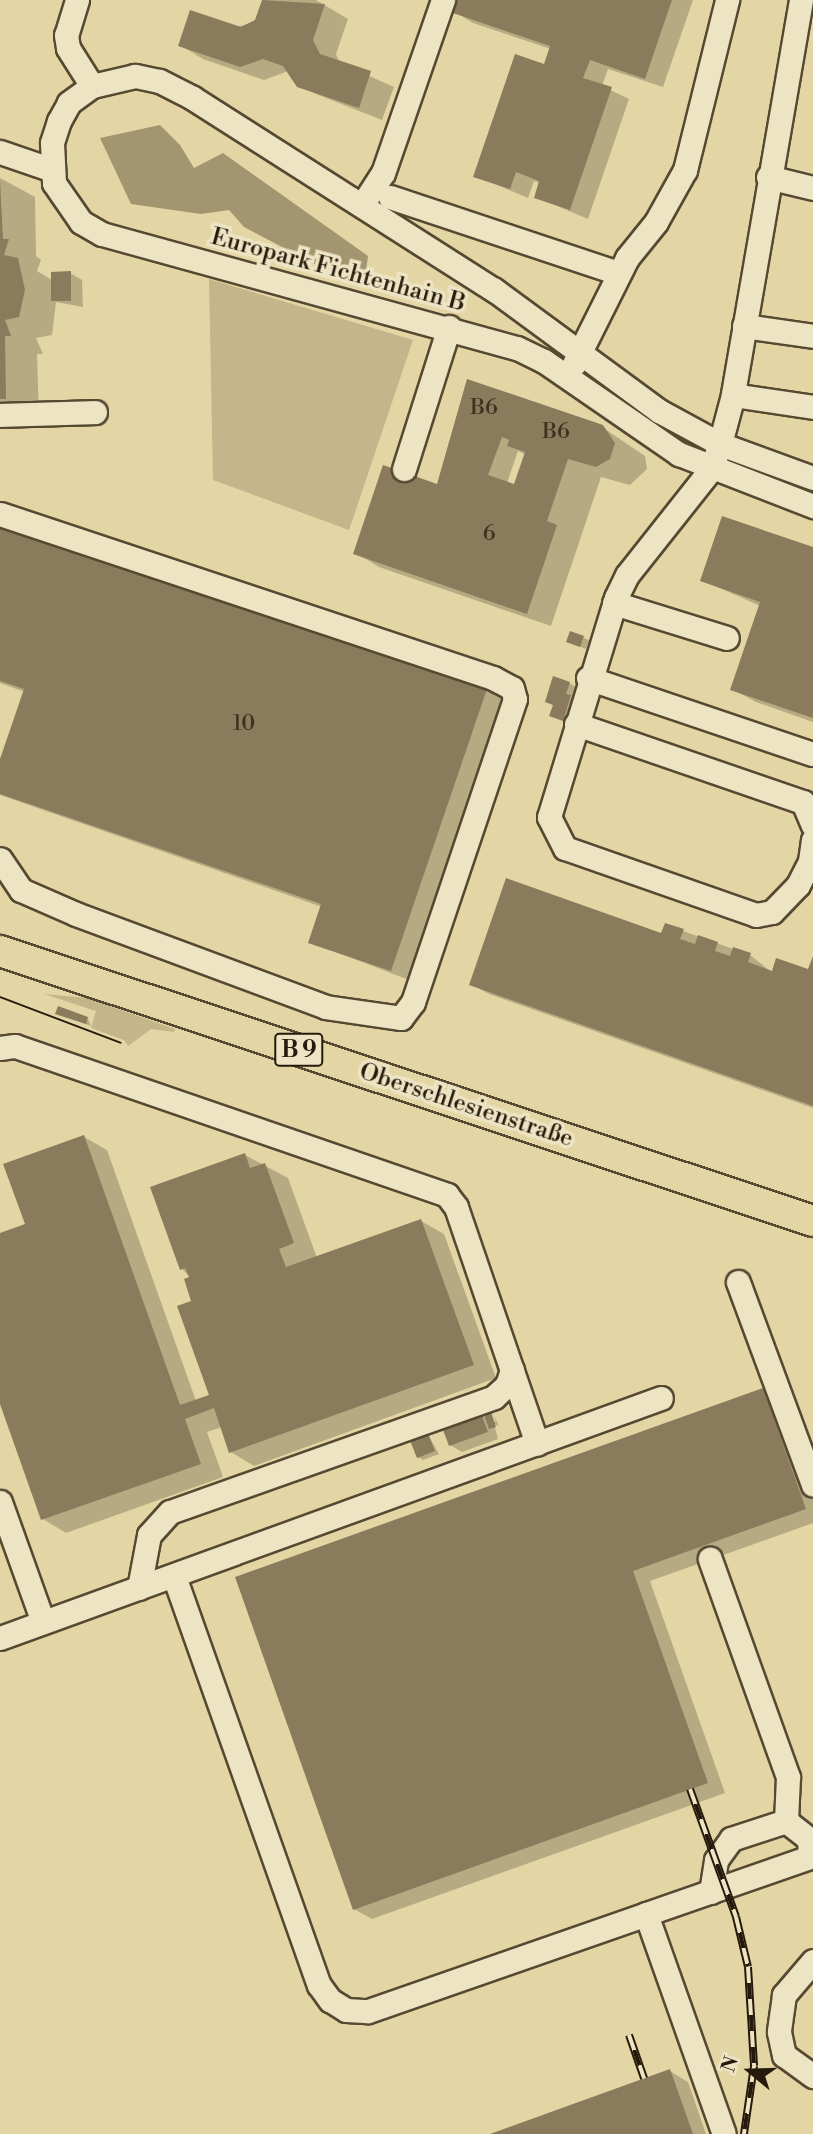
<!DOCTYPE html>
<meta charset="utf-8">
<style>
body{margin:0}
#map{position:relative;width:813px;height:2134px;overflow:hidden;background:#e4d5a4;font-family:"Libre Bodoni",serif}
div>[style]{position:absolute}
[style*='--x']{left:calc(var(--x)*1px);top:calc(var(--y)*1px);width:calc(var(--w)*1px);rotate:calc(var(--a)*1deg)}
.green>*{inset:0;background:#c4b58a}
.water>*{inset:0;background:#a39570}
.shadow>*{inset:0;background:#0003}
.building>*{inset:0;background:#897b5b}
.roads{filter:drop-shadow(2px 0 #564932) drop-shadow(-2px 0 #564932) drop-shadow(0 2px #564932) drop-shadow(0 -2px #564932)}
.minor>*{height:23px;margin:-11.5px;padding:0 11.5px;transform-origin:11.5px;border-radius:11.5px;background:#ede4c4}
.major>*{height:30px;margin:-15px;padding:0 15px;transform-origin:15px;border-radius:15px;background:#e4d5a4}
.tram>*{height:2px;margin:-1px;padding:0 1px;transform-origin:1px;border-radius:1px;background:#261a0c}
.rail>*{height:8px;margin-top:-4px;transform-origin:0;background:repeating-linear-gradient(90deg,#ede4c4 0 16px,#261a0c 0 32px);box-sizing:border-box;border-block:2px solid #261a0c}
span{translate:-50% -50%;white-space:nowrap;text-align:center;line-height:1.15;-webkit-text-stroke:7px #ede4c4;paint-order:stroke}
.number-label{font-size:21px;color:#3f3220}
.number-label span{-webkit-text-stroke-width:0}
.shield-label span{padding:2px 5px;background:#ede4c4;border:2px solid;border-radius:5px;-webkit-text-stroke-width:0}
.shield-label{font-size:23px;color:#261a0c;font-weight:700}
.street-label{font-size:24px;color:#261a0c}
.north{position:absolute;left:715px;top:2036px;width:70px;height:70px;-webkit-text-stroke:5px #ede4c4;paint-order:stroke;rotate:289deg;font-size:19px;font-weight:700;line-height:28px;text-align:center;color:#261a0c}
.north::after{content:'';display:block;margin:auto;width:24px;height:32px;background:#261a0c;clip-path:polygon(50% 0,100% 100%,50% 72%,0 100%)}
</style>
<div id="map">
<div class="green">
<i style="clip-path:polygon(209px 279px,413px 340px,349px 530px,213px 480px)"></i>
<i style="clip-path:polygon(44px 994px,87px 998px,175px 1029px,174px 1032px,151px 1029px,128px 1046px,124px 1040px,91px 1028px,96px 1011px)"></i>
</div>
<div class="water">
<i style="clip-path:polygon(160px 125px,180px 145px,194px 168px,223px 153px,368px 256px,366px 271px,322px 268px,244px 227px,229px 210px,201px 214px,131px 204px,100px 138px)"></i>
</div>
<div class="shadow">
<i style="clip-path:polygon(264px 0,316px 0,348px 19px,336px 54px,340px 63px,394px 87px,382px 120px,316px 94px,292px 80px,288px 71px,264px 80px,203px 59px,180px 45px,257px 21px)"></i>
<i style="clip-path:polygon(459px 0,693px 0,663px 87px,608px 69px,602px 86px,629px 99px,588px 219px,536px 197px,540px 183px,534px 181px,528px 198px,476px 176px,545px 66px,551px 49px,473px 23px,455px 12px)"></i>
<i style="clip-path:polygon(0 178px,35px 197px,36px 256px,41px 260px,37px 271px,52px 280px,70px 273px,82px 280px,83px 307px,56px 302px,52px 335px,36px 338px,43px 354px,37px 354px,39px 417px,0 415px)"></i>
<i style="clip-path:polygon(evenodd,459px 421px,602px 427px,645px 456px,647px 469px,630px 485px,601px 477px,551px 626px,379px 567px,356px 553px,438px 486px,459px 421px,518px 451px,526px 455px,515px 486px,507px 483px,518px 451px)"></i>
<i style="clip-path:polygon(0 521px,488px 687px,505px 697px,409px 980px,310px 942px,322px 907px,0 795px,0 765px,25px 692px,0 683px)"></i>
<i style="clip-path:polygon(813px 549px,813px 722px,756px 702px,732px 689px,760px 606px,702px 580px)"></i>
<i style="clip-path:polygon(571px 633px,589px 640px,586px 649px,568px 642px)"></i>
<i style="clip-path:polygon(569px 683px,581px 690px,574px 726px,552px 715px)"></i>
<i style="clip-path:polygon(683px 931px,750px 955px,773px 973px,809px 971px,813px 960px,813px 1108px,489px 994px,471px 984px)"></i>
<i style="clip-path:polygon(59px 1009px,88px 1019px,91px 1026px,63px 1016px)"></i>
<i style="clip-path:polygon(84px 1137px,107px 1150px,196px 1401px,211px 1396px,191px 1278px,181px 1268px,245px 1155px,288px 1178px,317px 1258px,421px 1221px,444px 1234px,496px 1378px,254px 1466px,231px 1452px,222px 1427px,207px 1432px,223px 1477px,66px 1533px,43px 1519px,0 1399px,0 1235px,27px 1225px)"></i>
<i style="clip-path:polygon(763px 1390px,781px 1401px,813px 1491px,813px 1523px,650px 1581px,725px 1793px,372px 1919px,354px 1909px)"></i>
<i style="clip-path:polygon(493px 1413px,499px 1426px,494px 1424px,498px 1439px,462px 1452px,450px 1445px,481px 1415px,496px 1422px)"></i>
<i style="clip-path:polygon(427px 1433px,439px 1454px,423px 1460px,418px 1457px)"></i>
<i style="clip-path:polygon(670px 2071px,688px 2082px,706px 2134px,495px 2134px)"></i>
</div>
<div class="building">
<i style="clip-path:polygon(262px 0,325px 4px,313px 40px,320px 54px,371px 71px,359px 108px,297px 87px,283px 66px,263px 59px,240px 67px,178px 46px,190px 10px,241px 27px,255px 20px)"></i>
<i style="clip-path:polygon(457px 0,672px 0,645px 79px,590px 60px,583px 78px,612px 87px,570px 210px,534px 198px,539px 181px,516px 172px,510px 189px,473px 177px,515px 54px,544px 64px,550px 46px,453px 13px)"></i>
<i style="clip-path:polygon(0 180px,3px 239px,9px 239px,4px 255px,18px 258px,25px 290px,19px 317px,5px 320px,11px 336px,5px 336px,6px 399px,0 399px)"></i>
<i style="clip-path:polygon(71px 271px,71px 301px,51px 301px,51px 272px)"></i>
<i style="clip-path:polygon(evenodd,467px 379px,603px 425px,615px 443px,610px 459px,596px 467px,568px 459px,547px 521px,557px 525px,527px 614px,353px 554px,383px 465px,437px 484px,467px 379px,502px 437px,509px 440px,507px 446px,525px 452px,514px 484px,488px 475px,502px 437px)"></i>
<i style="clip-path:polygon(722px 516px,813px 547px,813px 718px,730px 690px,760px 602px,700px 581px)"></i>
<i style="clip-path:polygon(0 519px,488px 686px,391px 971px,308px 943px,321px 904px,0 794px,0 759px,24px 689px,0 681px)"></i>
<i style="clip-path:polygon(570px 631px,584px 636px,580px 647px,566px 642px)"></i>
<i style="clip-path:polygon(553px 676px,570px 682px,566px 694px,571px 695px,563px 721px,549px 716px,553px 705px,545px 702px)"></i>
<i style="clip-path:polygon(506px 878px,661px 933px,665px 923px,684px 929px,680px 939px,695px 944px,698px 935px,718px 942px,715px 951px,730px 956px,733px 947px,751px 953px,748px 962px,772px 971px,776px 958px,808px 969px,813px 956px,813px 1106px,469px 985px)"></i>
<i style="clip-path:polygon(58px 1006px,88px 1017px,86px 1024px,55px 1014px)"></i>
<i style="clip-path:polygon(84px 1135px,180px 1405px,209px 1395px,177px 1306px,191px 1301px,184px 1279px,189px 1277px,185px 1268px,180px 1270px,150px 1187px,245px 1153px,250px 1168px,265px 1163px,294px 1243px,279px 1249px,286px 1267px,421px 1219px,474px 1365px,229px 1453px,214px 1408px,185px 1419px,201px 1464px,41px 1520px,0 1404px,0 1233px,25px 1224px,3px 1164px)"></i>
<i style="clip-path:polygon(763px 1388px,806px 1509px,633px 1571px,708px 1783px,353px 1910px,235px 1577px)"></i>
<i style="clip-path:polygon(490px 1409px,496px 1427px,489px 1429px,483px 1412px)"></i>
<i style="clip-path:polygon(481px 1413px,488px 1432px,449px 1446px,442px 1427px)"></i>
<i style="clip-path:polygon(427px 1431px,435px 1451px,417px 1458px,409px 1438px)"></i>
<i style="clip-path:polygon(670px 2069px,693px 2134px,490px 2134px)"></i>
</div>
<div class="roads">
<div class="minor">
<i style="--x:77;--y:0;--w:37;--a:107"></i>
<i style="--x:66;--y:35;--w:13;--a:81"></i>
<i style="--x:68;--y:48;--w:45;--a:57.7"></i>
<i style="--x:801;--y:0;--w:401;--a:99.8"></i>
<i style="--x:733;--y:395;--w:51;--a:104.9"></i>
<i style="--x:720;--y:444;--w:27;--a:110"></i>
<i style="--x:711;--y:469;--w:135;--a:128.4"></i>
<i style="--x:627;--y:575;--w:25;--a:116"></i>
<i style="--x:616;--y:598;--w:229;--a:107"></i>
<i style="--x:549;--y:817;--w:35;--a:63"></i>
<i style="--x:565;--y:848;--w:202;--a:19.3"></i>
<i style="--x:756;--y:915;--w:16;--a:-11"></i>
<i style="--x:772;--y:912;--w:37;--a:-46"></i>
<i style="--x:798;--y:885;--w:27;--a:-63"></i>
<i style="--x:810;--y:861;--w:21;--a:-82"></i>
<i style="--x:0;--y:152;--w:53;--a:18.8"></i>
<i style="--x:768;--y:177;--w:46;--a:13.7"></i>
<i style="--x:390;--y:197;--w:241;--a:18.4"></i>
<i style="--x:362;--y:205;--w:38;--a:-57"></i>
<i style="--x:383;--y:173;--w:183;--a:-70.9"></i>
<i style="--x:744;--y:326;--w:70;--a:8.2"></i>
<i style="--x:574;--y:364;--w:119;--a:-63.4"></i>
<i style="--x:627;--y:258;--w:46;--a:-51.1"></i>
<i style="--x:656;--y:222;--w:60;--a:-60.9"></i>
<i style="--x:685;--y:170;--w:175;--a:-76.1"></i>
<i style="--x:733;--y:395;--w:81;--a:8.5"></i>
<i style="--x:0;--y:415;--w:95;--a:-1.8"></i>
<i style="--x:404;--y:469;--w:149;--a:-72.4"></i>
<i style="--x:813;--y:478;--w:99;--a:-159.9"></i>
<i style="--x:720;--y:444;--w:69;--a:-151.6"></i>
<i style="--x:659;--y:411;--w:205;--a:-143.7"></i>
<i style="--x:494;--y:290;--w:357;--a:-147.5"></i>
<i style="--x:193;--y:98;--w:38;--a:-153"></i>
<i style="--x:159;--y:81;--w:25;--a:-168"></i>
<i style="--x:135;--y:76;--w:44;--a:166.9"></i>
<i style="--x:92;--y:86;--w:29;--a:144"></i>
<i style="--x:69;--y:103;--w:21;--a:119"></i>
<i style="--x:59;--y:121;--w:23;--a:108"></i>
<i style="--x:52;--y:143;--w:40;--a:87.1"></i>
<i style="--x:54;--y:183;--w:47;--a:55.3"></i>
<i style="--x:81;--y:222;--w:24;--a:30"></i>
<i style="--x:102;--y:234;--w:430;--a:15.4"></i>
<i style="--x:517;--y:348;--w:30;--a:26"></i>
<i style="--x:544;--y:361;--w:164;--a:34.6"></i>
<i style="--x:679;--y:454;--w:144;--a:21.2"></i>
<i style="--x:0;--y:514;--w:520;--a:18.4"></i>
<i style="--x:493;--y:678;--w:21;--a:28"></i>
<i style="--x:512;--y:688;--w:11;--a:75"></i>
<i style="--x:515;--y:699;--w:320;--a:108.6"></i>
<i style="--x:413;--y:1002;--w:20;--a:127"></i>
<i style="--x:401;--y:1018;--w:76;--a:-171.7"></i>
<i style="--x:326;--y:1007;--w:267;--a:-159.6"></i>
<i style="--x:76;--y:914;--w:60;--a:-156.4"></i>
<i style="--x:21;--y:890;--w:37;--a:-124"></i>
<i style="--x:614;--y:603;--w:118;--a:17.2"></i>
<i style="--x:588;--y:678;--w:237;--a:18.7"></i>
<i style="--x:576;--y:724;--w:240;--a:19"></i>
<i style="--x:803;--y:802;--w:25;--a:67"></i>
<i style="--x:0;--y:1048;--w:15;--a:-8"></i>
<i style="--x:15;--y:1046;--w:457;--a:19"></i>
<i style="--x:447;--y:1195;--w:15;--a:53"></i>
<i style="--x:456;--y:1207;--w:250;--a:71.1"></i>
<i style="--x:738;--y:1282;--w:216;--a:69.7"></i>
<i style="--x:0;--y:1502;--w:127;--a:70.3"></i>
<i style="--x:174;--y:1576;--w:434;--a:70.5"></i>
<i style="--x:319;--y:1985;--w:19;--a:54"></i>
<i style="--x:330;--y:2000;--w:19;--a:32"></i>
<i style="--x:346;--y:2010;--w:22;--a:3"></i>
<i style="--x:368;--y:2011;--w:294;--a:-19.2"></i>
<i style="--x:646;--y:1914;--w:233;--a:70.5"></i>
<i style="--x:139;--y:1588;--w:54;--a:-79.3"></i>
<i style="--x:149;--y:1535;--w:31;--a:-48"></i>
<i style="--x:170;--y:1512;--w:344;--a:-19.5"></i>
<i style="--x:494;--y:1397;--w:18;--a:-43"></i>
<i style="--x:507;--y:1385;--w:16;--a:-72"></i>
<i style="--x:0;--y:1638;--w:703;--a:-19.96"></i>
<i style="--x:711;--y:1892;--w:32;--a:-81"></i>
<i style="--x:716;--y:1860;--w:26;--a:-54"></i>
<i style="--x:731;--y:1839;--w:58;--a:-18.1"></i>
<i style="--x:646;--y:1914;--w:174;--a:-19.2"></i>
<i style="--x:810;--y:1857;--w:18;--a:-93"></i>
<i style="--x:809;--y:1839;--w:29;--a:-142"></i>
<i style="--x:786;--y:1821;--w:44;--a:-87.4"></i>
<i style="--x:788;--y:1777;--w:232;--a:-109.7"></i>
<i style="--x:813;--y:1961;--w:45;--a:130.5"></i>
<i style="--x:784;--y:1995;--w:37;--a:98"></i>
<i style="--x:779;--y:2032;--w:24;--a:78"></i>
<i style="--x:784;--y:2055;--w:36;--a:36"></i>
</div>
<div class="major">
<i style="--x:0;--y:951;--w:857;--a:18.37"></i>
</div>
</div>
<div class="tram">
<i style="--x:0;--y:997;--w:129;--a:20.8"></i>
</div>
<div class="rail">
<i style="--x:690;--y:1789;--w:136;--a:70.2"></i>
<i style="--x:736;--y:1917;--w:51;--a:76.5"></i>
<i style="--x:748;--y:1967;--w:99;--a:86.5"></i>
<i style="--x:754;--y:2066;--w:69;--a:98.4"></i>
<i style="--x:629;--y:2035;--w:46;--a:70.8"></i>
</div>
<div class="number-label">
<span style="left:484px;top:408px">B6</span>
<span style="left:556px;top:432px">B6</span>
<span style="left:489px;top:534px">6</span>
<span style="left:244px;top:724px">10</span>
</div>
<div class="shield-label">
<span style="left:299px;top:1050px">B 9</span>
</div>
<div class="street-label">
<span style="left:338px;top:271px;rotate:15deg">Europark Fichtenhain B</span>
<span style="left:466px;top:1106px;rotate:18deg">Oberschlesienstraße</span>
</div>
<div class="north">N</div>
</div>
